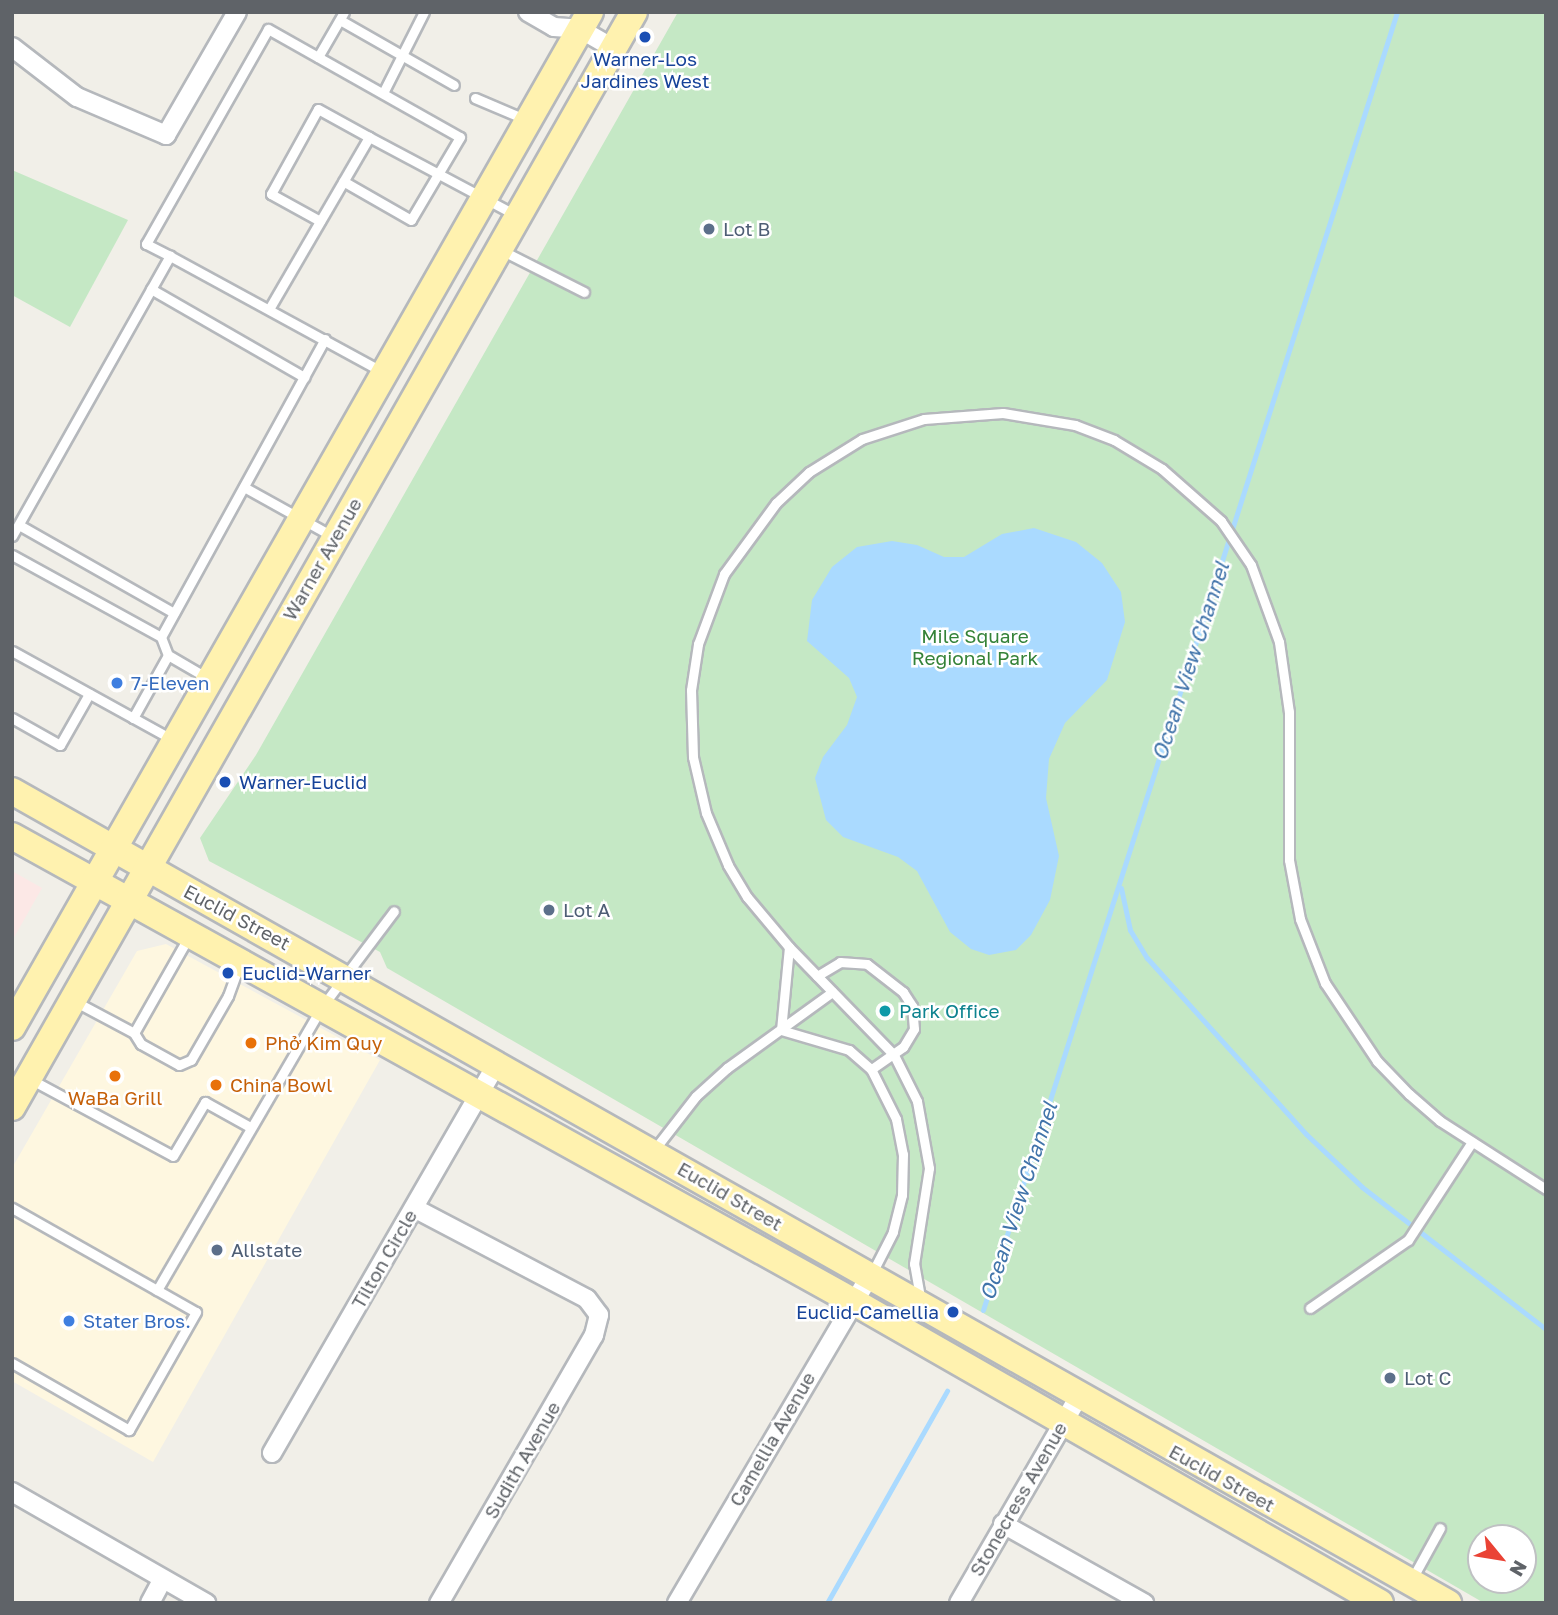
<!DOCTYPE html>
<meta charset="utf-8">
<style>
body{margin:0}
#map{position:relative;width:1558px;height:1615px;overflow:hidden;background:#f1efe8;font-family:"Golos Text",sans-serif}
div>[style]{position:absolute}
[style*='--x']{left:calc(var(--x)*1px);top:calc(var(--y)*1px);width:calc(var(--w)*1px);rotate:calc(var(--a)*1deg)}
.commercial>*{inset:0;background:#fef7e0}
.medical>*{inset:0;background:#fce8e6}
.green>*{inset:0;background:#c5e8c5}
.water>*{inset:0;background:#aadaff}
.stream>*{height:5px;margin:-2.5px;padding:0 2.5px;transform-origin:2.5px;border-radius:2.5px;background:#aadaff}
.roads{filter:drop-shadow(2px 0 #b5b8bc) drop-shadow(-2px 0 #b5b8bc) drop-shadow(0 2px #b5b8bc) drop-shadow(0 -2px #b5b8bc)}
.lane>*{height:9px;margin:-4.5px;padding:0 4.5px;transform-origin:4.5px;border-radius:4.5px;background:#fff}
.street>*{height:18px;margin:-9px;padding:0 9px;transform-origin:9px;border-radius:9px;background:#fff}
.primary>*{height:26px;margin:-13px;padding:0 13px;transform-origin:13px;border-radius:13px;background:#fff2af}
.dots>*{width:19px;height:19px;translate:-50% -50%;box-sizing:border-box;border:4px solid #fff;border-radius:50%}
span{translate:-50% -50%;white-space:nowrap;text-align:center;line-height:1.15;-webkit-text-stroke:5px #fff;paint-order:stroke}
.transit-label{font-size:19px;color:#164399}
.left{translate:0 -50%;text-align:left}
.right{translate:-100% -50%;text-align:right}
.service-label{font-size:19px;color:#4e5e75}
.street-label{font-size:19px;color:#5f6368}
.park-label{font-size:19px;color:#348238}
.shop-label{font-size:19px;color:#366cbe}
.culture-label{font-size:19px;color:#0d838f}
.food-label{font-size:19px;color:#c56008}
.water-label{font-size:21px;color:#4174aa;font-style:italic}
.frame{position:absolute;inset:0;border:14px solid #5f6368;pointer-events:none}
.north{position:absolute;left:1467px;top:1524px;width:70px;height:70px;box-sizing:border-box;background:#fff;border:2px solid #bfc1c3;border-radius:50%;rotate:120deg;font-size:19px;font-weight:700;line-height:28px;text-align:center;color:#5f6368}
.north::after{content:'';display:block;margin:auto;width:24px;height:32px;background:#ea4335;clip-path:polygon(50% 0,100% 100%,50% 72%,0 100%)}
</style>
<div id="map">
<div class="commercial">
<i style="clip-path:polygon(166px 944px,380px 1060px,153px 1462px,12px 1381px,12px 1168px,137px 951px)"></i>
</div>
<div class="medical">
<i style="clip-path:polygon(12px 871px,42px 888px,12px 941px)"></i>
</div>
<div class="green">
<i style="clip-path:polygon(evenodd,678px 12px,1546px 12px,1546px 1603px,1484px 1603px,387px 968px,380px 952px,209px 861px,200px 838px,256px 755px,678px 12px,1481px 1538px,1523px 1538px,1523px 1580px,1481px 1580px,1481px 1538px)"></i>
<i style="clip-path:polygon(12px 170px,128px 220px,70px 327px,12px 295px)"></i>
</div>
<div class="water">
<i style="clip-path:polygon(1034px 528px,1076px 542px,1102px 563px,1121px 592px,1125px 622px,1107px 680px,1065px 723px,1049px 759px,1046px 798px,1059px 856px,1050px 900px,1031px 935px,1016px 950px,989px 955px,971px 949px,950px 932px,917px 871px,898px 857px,843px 837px,826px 820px,815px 778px,823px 757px,847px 725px,857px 697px,849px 678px,807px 641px,812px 600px,832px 567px,857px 547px,892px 541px,917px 545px,944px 557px,964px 557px,1002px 534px)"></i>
</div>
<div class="stream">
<i style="--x:1121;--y:888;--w:43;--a:77.9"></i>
<i style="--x:1130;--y:930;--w:33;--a:59"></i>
<i style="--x:1147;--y:958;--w:237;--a:47.9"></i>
<i style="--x:1306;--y:1134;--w:77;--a:43.4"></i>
<i style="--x:1362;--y:1187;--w:232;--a:37.7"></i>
<i style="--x:983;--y:1310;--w:1362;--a:-72.31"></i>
<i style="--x:827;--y:1603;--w:244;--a:-60.5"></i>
</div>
<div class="roads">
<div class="lane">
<i style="--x:340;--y:20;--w:131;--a:29.7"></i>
<i style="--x:318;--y:57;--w:52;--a:-60"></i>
<i style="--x:383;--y:93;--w:91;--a:-63.2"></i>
<i style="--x:475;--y:98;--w:56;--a:22.9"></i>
<i style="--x:320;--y:221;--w:56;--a:-151.1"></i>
<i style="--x:271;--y:194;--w:97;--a:-61.1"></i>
<i style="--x:318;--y:109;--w:58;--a:28.8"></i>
<i style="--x:501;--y:250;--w:93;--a:26.8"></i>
<i style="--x:170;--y:256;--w:27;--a:-153"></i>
<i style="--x:146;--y:244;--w:247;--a:-60.4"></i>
<i style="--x:268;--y:29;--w:220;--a:29.4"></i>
<i style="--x:460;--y:137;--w:96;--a:120.6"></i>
<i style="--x:411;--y:220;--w:78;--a:-150.2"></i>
<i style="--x:151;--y:289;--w:177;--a:29.9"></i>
<i style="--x:269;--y:309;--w:199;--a:-59.8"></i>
<i style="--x:369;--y:137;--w:166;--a:28"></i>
<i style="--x:244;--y:487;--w:103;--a:29.1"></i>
<i style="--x:19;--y:525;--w:178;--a:29.6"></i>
<i style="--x:12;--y:536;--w:322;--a:-60.6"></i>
<i style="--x:170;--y:256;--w:240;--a:28.6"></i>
<i style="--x:12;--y:555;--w:170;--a:28.8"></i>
<i style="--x:161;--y:637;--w:19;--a:69"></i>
<i style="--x:168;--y:655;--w:48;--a:30.3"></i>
<i style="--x:161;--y:637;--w:340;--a:-61.2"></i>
<i style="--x:12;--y:651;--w:184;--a:28.9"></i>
<i style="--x:12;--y:718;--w:55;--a:29.4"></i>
<i style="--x:60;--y:745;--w:59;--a:-60.4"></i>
<i style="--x:133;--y:718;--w:72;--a:-60.9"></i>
<i style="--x:789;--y:947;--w:83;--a:95.5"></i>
<i style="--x:781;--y:1030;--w:71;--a:16.4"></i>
<i style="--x:849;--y:1050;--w:29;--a:41"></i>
<i style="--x:871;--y:1069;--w:56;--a:63.4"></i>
<i style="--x:896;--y:1119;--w:36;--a:79"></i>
<i style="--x:903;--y:1154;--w:41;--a:91.4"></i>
<i style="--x:902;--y:1195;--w:38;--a:104"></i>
<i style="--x:893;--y:1232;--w:46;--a:117.1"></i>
<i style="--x:817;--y:976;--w:27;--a:-31"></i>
<i style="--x:840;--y:962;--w:27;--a:4"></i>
<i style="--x:867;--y:964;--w:46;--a:37.9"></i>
<i style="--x:903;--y:992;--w:17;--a:57"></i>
<i style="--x:912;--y:1006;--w:23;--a:85"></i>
<i style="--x:914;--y:1029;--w:21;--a:121"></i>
<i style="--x:903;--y:1047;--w:39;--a:145"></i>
<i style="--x:76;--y:1002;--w:66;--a:28.1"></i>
<i style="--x:134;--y:1033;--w:109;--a:-60.4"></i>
<i style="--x:134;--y:1033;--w:13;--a:58"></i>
<i style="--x:141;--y:1044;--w:43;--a:28.9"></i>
<i style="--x:179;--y:1065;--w:13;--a:-23"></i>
<i style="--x:191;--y:1060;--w:74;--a:-60"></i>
<i style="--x:228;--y:996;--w:33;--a:-70"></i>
<i style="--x:30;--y:1079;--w:162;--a:28.3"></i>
<i style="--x:173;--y:1156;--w:63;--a:-59.3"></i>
<i style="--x:205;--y:1102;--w:51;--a:29.1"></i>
<i style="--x:654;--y:1150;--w:68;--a:-52.1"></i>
<i style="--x:696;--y:1096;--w:42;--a:-42.1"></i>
<i style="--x:727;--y:1068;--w:130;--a:-35.9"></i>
<i style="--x:12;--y:1208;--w:211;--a:29.5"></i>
<i style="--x:196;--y:1312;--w:136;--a:119.6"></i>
<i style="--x:129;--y:1430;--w:135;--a:-150.2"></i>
<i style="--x:157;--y:1290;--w:326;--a:-59.8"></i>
<i style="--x:321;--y:1008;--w:121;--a:-53"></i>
<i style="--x:920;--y:1297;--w:34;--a:-100"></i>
<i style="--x:914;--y:1264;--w:97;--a:-81.1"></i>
<i style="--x:929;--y:1168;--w:68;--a:-100.2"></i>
<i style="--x:917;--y:1101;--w:51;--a:-116.6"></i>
<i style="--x:894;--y:1055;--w:151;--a:-134.2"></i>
<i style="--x:789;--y:947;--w:65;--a:-130"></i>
<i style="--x:747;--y:897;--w:37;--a:-121"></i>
<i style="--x:728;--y:865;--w:56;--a:-112.9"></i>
<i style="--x:706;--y:813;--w:57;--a:-103.1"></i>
<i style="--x:693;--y:757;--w:67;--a:-91.7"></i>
<i style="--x:691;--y:690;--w:47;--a:-81.3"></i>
<i style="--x:698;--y:644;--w:75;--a:-69.6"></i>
<i style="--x:724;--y:574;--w:88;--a:-53.8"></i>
<i style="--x:776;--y:503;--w:45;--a:-43.2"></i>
<i style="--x:809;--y:472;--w:62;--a:-31.9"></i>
<i style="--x:862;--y:439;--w:65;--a:-17.9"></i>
<i style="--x:924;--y:419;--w:79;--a:-4.3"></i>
<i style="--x:1003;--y:413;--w:73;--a:9.5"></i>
<i style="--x:1075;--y:425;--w:42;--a:21"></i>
<i style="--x:1114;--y:440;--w:56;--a:31.1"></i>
<i style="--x:1162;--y:469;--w:79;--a:41.4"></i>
<i style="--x:1221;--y:521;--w:53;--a:55.7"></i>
<i style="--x:1251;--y:565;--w:82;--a:70"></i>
<i style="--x:1279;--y:642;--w:71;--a:81.9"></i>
<i style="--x:1289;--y:712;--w:148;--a:90"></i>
<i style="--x:1289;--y:860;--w:60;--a:79.4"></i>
<i style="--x:1300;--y:919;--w:69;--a:68.7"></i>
<i style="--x:1325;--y:983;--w:94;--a:56.3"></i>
<i style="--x:1377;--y:1061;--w:46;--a:45.9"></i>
<i style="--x:1409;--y:1094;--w:41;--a:41.1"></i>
<i style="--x:1440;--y:1121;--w:126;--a:32.7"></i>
<i style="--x:1310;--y:1308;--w:119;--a:-34.8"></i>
<i style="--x:1408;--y:1240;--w:117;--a:-56.9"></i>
<i style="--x:1412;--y:1579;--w:58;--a:-61.2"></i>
</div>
<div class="street">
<i style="--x:528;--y:12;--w:30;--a:30"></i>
<i style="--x:554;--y:27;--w:26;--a:4"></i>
<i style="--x:580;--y:29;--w:38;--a:30"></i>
<i style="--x:12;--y:47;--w:82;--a:37.6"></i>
<i style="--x:77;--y:97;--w:97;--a:23.1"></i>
<i style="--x:166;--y:135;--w:142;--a:-60"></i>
<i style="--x:414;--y:1208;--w:195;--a:27.7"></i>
<i style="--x:587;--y:1299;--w:20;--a:53"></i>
<i style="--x:599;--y:1315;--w:21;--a:104"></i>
<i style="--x:594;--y:1335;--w:310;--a:120"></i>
<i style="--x:272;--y:1453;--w:448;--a:-60"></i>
<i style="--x:12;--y:1492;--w:224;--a:29.8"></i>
<i style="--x:1003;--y:1524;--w:162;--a:29.3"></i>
<i style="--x:150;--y:1603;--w:27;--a:-62"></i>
<i style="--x:677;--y:1603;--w:380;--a:-59.5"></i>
<i style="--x:959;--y:1603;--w:239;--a:-59.9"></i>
</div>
<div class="primary">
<i style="--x:12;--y:791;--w:1650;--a:29.49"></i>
<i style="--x:12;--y:836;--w:962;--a:28.96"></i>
<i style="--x:854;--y:1302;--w:606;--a:29.78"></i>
<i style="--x:12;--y:1027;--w:1168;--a:-60.34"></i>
<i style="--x:12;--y:1107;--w:1259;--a:-60.4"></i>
</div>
</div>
<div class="dots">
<i style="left:645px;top:37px;background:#1a4fb4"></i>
<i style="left:709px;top:229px;background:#5c6f8a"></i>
<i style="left:117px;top:683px;background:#3f7fe0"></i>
<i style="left:225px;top:782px;background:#1a4fb4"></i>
<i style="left:549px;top:910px;background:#5c6f8a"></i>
<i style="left:228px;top:973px;background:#1a4fb4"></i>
<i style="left:885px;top:1011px;background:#0f9aa8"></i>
<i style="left:251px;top:1043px;background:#e8710a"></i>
<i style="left:115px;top:1076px;background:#e8710a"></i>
<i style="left:216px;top:1085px;background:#e8710a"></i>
<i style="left:217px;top:1250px;background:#5c6f8a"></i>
<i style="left:953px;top:1312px;background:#1a4fb4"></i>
<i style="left:69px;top:1321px;background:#3f7fe0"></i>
<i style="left:1390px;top:1378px;background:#5c6f8a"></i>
</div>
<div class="transit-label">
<span style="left:645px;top:70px">Warner-Los<br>Jardines West</span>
<span class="left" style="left:239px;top:782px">Warner-Euclid</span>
<span class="left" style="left:242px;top:973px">Euclid-Warner</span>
<span class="right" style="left:939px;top:1312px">Euclid-Camellia</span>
</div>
<div class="service-label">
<span class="left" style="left:723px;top:229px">Lot B</span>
<span class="left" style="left:563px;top:910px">Lot A</span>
<span class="left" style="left:231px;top:1250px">Allstate</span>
<span class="left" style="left:1404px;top:1378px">Lot C</span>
</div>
<div class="street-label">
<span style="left:322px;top:559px;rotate:-60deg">Warner Avenue</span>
<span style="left:237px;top:917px;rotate:28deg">Euclid Street</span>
<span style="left:730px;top:1196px;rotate:30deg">Euclid Street</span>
<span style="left:384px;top:1259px;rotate:-60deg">Tilton Circle</span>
<span style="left:772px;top:1439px;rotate:-60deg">Camellia Avenue</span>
<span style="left:522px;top:1460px;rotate:-60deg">Sudith Avenue</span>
<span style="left:1222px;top:1478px;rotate:29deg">Euclid Street</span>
<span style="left:1018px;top:1499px;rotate:-60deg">Stonecress Avenue</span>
</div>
<div class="park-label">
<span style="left:975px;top:647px">Mile Square<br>Regional Park</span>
</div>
<div class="shop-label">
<span class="left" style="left:131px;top:683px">7-Eleven</span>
<span class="left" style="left:83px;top:1321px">Stater Bros.</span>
</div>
<div class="culture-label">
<span class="left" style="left:899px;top:1011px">Park Office</span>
</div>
<div class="food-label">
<span class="left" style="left:265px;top:1043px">Phở Kim Quy</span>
<span class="left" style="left:230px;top:1085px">China Bowl</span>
<span style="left:115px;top:1098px">WaBa Grill</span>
</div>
<div class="water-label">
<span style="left:1190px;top:661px;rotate:-72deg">Ocean View Channel</span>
<span style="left:1018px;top:1201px;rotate:-72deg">Ocean View Channel</span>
</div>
<div class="frame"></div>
<div class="north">N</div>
</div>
